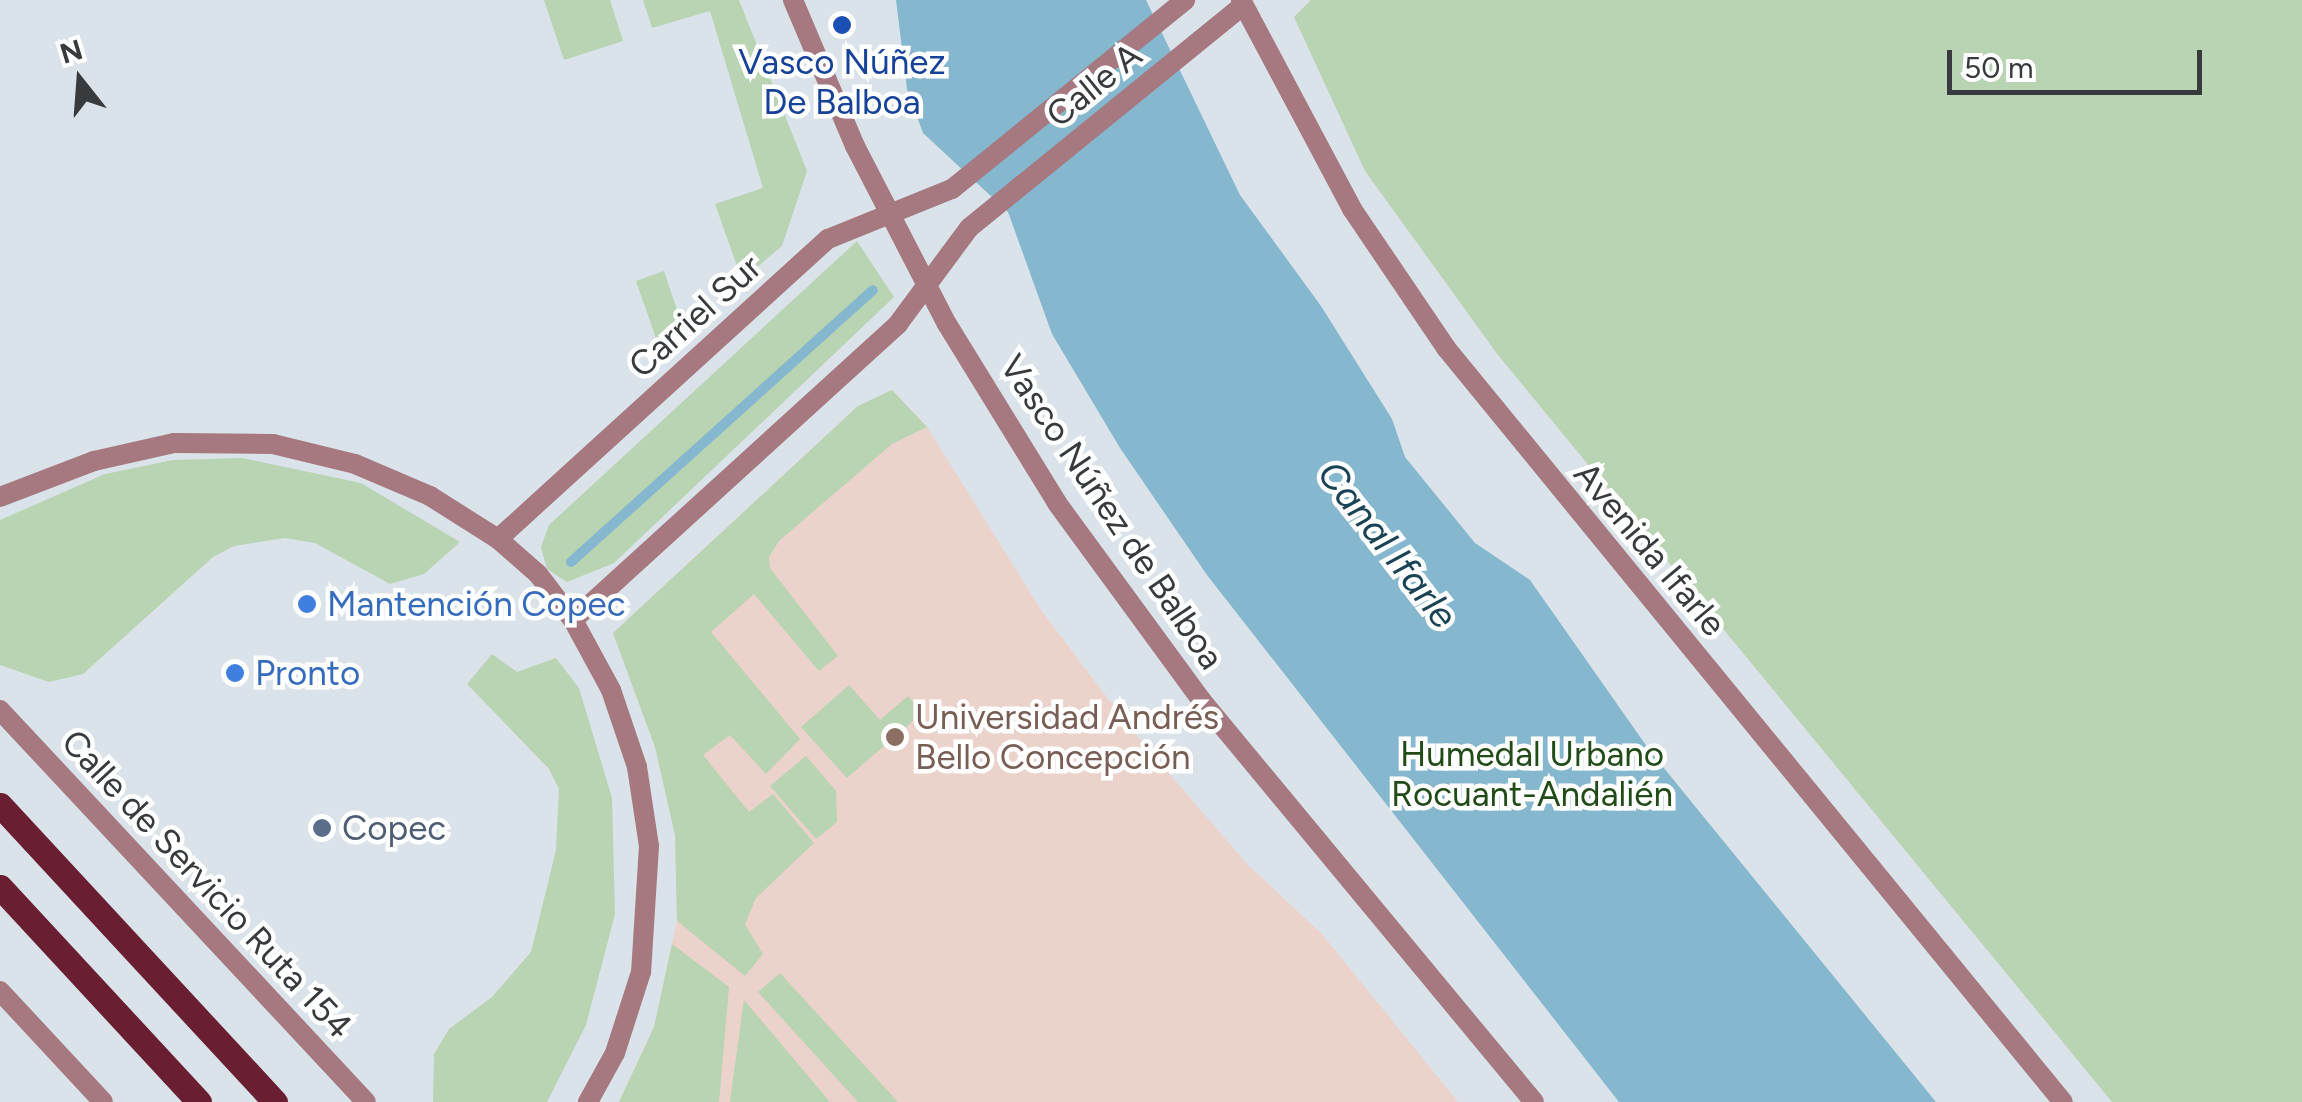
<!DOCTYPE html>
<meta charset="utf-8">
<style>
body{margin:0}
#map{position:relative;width:2302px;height:1102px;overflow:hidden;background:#dbe3ea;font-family:Figtree,sans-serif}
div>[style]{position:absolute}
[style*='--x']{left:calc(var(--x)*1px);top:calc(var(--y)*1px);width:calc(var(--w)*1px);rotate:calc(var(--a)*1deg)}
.education>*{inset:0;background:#ebd2ca}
.green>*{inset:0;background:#b8d4b2}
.water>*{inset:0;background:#85b7cf}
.stream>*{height:10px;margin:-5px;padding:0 5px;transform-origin:5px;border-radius:5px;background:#85b7cf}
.minor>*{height:20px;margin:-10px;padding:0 10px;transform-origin:10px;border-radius:10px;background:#a5797f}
.tertiary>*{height:20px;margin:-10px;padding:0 10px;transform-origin:10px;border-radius:10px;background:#a5797f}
.primary>*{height:25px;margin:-12.5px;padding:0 12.5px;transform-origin:12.5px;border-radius:12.5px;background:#691f31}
.dots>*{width:28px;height:28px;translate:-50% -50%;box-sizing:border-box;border:5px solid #fff;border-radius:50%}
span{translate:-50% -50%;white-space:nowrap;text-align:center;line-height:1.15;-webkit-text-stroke:9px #fff;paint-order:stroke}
.transit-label{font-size:35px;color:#164399}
.street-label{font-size:35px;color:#383b3e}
.shop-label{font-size:35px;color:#366cbe}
.left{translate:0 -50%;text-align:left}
.education-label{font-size:35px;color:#785e54}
.park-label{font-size:35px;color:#214c18}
.service-label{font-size:35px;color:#4e5e75}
.water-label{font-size:38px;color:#194456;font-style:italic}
.north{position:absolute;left:30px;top:30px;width:100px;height:100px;-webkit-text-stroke:8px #fff;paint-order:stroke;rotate:343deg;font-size:28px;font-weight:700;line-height:40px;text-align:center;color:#383b3e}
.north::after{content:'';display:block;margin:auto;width:35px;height:45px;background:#383b3e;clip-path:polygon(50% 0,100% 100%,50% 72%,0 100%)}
.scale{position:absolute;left:1947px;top:50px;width:255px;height:45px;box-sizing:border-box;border:5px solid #383b3e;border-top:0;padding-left:12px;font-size:30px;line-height:35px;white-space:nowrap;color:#383b3e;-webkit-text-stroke:8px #fff;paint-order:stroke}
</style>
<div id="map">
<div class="education">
<i style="clip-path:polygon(892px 390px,927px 427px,1041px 610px,1130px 728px,1247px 864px,1322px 934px,1458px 1102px,619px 1102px,654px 1027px,677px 921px,675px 835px,655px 747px,613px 633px,858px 406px)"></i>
</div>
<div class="green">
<i style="clip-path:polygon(544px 0,610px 0,623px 41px,564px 60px)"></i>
<i style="clip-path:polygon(643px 0,739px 0,807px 171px,782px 246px,742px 280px,715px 204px,763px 188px,710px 11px,652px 28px)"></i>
<i style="clip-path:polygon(1311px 0,2302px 0,2302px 1102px,2112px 1102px,1498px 355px,1365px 171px,1294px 17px)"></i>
<i style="clip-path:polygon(857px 241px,894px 297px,614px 563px,567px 582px,547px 569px,541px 547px,549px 525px)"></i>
<i style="clip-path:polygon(664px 271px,683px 328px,659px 347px,636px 281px)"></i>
<i style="clip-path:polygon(892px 390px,927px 427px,892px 444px,779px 541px,769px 557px,770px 568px,838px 656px,819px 671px,754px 594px,711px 632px,800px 739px,766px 774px,730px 735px,703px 755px,749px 812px,773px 794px,814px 843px,756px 898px,745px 924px,763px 954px,745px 976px,677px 921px,675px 835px,655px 747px,613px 633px,858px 406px)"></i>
<i style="clip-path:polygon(242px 458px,361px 483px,460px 542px,424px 574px,390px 584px,315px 543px,285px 538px,234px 546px,213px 557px,83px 674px,49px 682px,0 665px,0 520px,105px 474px,173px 460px)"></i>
<i style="clip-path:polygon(492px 654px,517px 672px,556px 658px,579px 688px,612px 798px,615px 914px,586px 1025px,547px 1102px,433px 1102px,434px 1054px,449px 1029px,492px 997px,531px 952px,556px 850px,559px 789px,549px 769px,467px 684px)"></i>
<i style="clip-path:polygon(849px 685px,880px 720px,908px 696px,922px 713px,847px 778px,801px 727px)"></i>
<i style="clip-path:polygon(806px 756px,836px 791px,837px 822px,816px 839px,770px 786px)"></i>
<i style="clip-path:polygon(672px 944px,729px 987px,719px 1102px,619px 1102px,654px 1027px)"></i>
<i style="clip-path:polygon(780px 973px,898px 1102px,858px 1102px,758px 992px)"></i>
<i style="clip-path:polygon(744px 999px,744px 1000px,830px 1102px,730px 1102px)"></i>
</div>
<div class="water">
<i style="clip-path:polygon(896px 0,1146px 0,1240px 195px,1321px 306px,1392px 419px,1405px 457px,1475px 543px,1530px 580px,1650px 751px,1936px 1102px,1619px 1102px,1207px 575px,1120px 448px,1052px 334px,1008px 212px,923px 133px,907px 89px)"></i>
</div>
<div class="stream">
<i style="--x:571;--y:562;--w:406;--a:-42"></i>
</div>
<div class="minor">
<i style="--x:0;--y:710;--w:536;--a:46.96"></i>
<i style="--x:0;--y:991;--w:151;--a:47.1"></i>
</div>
<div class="tertiary">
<i style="--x:793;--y:0;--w:159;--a:67"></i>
<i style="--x:855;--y:146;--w:200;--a:62.7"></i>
<i style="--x:947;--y:324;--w:210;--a:58.4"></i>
<i style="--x:1057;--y:503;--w:244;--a:53.8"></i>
<i style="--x:1201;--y:700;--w:522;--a:50.36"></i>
<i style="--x:1241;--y:0;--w:237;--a:62"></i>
<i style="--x:1352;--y:209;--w:168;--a:55.9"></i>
<i style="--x:1446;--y:348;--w:974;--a:50.71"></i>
<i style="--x:0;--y:497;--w:101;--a:-21"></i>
<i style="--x:94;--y:461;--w:82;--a:-12.7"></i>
<i style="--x:174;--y:443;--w:99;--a:0.6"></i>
<i style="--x:273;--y:444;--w:84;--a:13.7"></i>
<i style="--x:355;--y:464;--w:82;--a:23.1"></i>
<i style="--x:430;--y:496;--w:80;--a:32.3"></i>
<i style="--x:498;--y:539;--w:53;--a:41.2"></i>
<i style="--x:538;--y:574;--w:58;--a:52.7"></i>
<i style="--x:573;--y:620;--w:80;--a:61.5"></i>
<i style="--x:611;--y:690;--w:81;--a:71.3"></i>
<i style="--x:637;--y:767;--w:80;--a:81.4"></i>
<i style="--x:649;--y:846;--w:126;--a:93.6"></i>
<i style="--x:641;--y:972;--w:85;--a:107.8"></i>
<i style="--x:615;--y:1053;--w:56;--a:118.9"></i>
<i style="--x:498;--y:539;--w:446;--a:-42.3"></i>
<i style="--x:828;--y:239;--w:134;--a:-22"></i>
<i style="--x:952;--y:189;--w:300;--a:-39"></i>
<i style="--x:573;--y:620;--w:440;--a:-42.3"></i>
<i style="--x:898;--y:324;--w:119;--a:-53.5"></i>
<i style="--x:969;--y:228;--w:353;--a:-39.1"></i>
</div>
<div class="primary">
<i style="--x:0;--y:805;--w:405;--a:47.2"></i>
<i style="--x:0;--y:887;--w:293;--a:47.2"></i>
</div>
<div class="dots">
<i style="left:842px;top:25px;background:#1a4fb4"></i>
<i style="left:307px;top:604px;background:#3f7fe0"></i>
<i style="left:235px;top:673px;background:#3f7fe0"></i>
<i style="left:895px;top:737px;background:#8d6e63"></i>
<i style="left:322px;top:828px;background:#5c6f8a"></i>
</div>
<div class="transit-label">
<span style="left:842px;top:82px">Vasco Núñez<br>De Balboa</span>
</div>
<div class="street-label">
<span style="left:1094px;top:85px;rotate:-39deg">Calle A</span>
<span style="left:695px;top:316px;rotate:-42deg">Carriel Sur</span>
<span style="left:1112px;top:512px;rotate:56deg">Vasco Núñez de Balboa</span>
<span style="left:1650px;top:549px;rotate:50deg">Avenida Ifarle</span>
<span style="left:207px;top:884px;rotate:47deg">Calle de Servicio Ruta 154</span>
</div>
<div class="shop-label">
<span class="left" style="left:327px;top:604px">Mantención Copec</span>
<span class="left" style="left:255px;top:673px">Pronto</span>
</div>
<div class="education-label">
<span class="left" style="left:915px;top:737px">Universidad Andrés<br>Bello Concepción</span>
</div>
<div class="park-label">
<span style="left:1532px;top:774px">Humedal Urbano<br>Rocuant-Andalién</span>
</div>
<div class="service-label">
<span class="left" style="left:342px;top:828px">Copec</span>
</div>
<div class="water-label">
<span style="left:1387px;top:545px;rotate:52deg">Canal Ifarle</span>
</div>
<div class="north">N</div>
<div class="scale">50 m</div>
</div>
